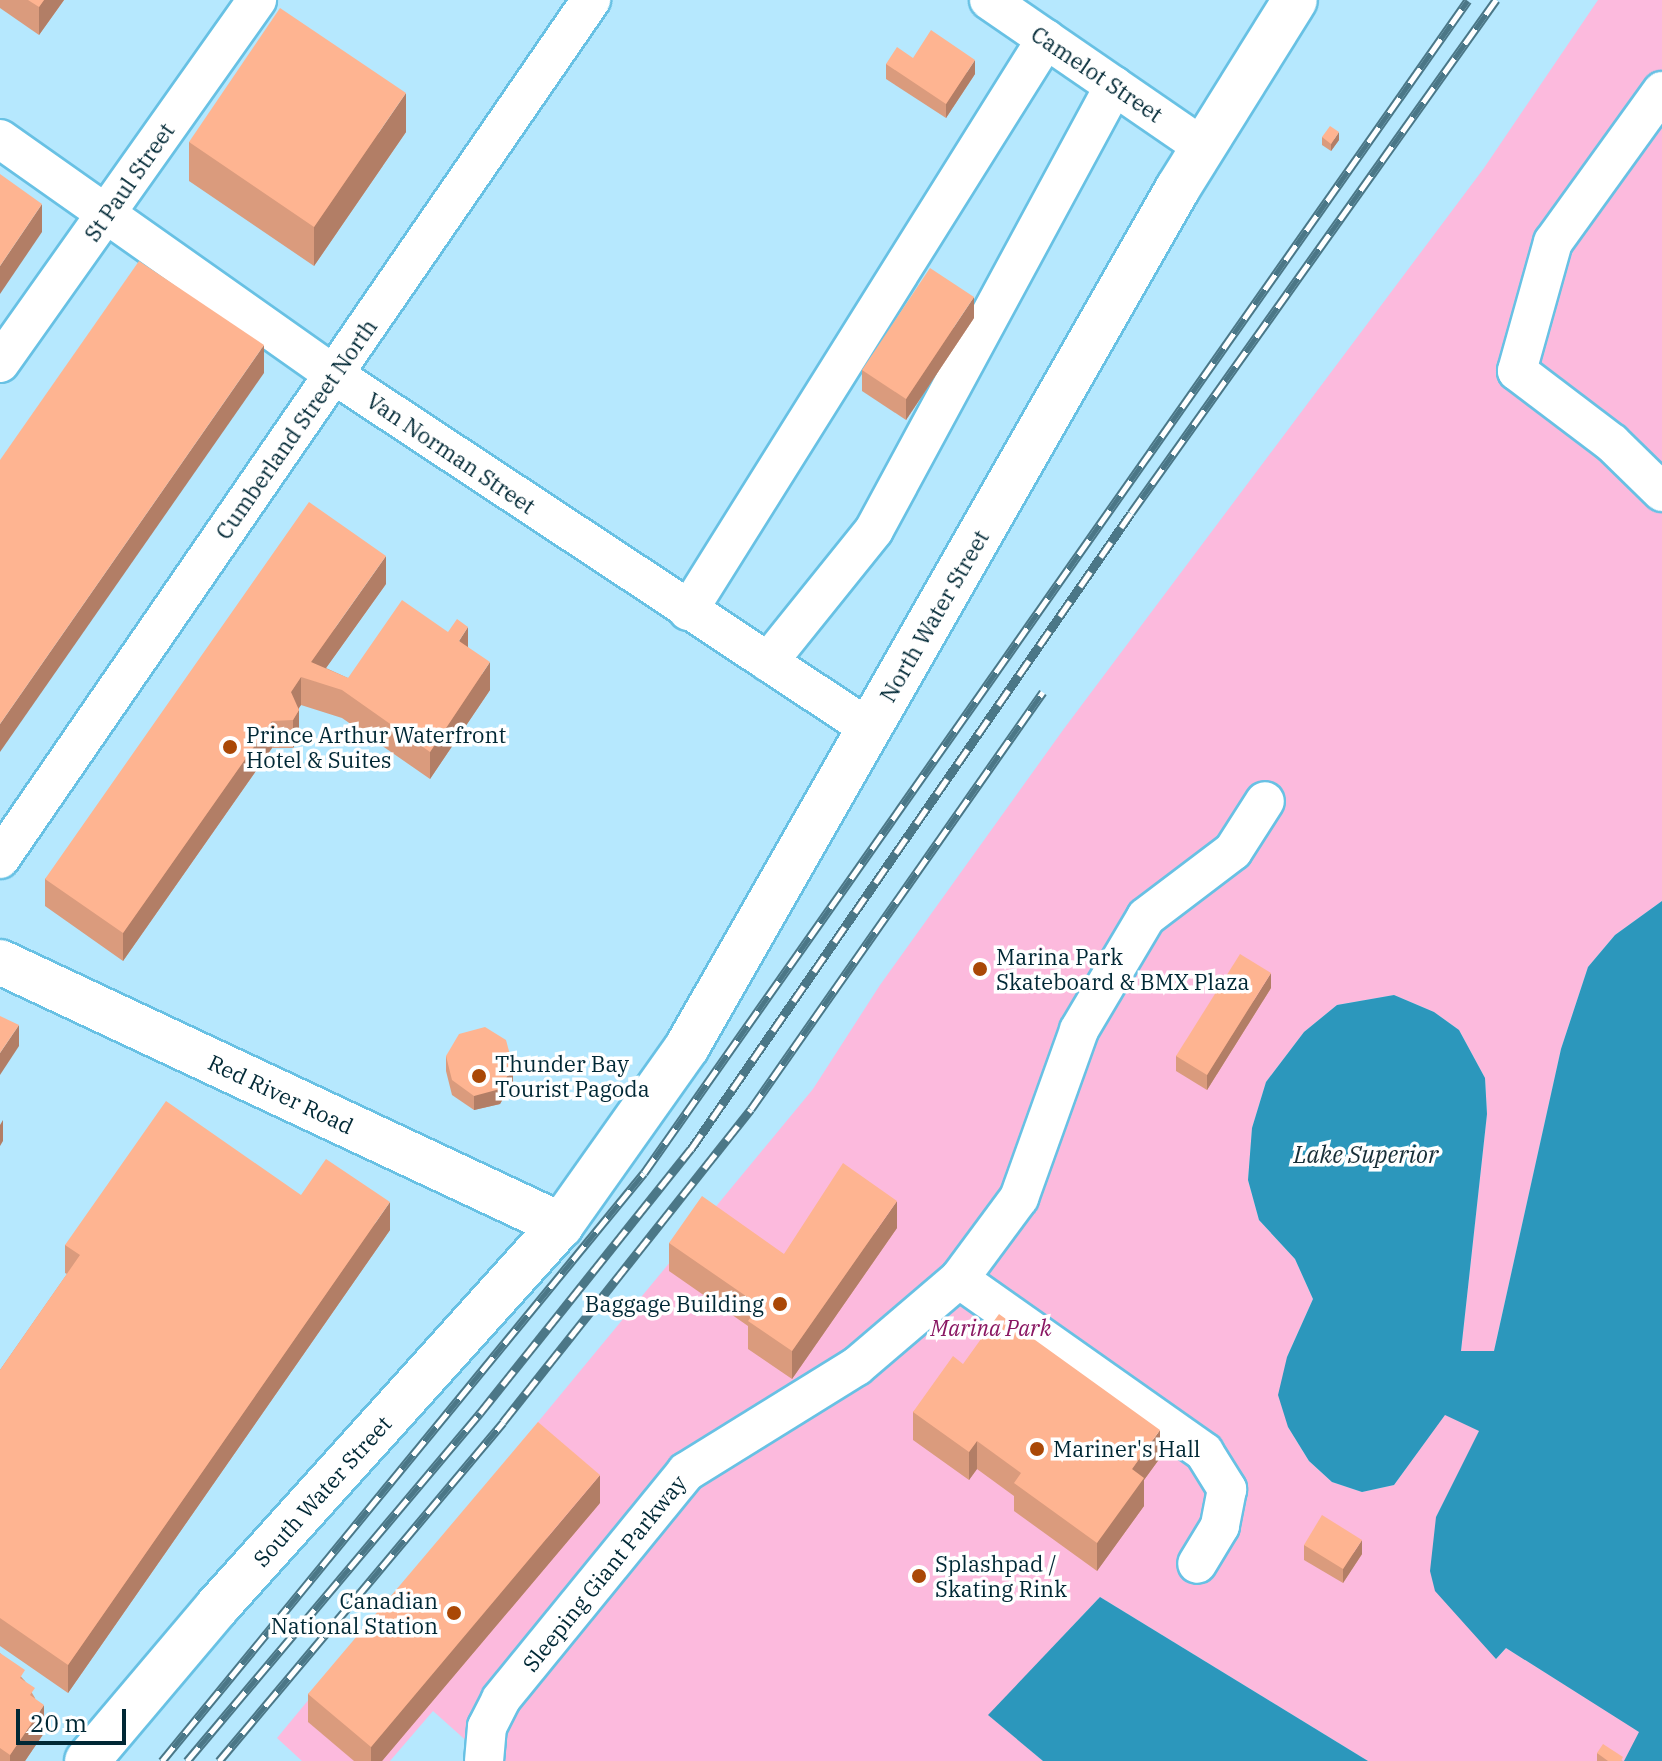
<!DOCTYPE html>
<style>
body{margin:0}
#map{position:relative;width:1662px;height:1761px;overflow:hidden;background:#b6e8fe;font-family:"IBM Plex Serif",serif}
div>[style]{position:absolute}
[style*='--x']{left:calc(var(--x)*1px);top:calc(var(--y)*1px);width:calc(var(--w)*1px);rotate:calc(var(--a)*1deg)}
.green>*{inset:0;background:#fcbadd}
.water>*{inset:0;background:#2c97bc}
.roads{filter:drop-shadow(2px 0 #68c1e4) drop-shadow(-2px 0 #68c1e4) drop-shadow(0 2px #68c1e4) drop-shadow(0 -2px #68c1e4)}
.minor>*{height:38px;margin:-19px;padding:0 19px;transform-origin:19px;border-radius:19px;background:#fff}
.major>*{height:44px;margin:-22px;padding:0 22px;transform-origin:22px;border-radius:22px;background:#fff}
.rail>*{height:9px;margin-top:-4.5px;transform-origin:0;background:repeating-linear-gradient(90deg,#fff 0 18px,#4b7787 0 36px);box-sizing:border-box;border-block:2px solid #4b7787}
.wall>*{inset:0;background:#da9b7d}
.shaded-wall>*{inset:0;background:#b27e66}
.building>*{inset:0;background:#feb491}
.dots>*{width:22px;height:22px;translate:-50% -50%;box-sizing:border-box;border:4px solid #fff;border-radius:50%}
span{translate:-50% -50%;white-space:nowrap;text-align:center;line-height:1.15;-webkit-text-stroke:7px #fff;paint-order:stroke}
.street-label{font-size:22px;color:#002835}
.poi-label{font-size:22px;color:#002835}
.left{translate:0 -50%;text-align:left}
.right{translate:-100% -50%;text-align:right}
.park-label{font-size:22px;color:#891662;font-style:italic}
.water-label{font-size:24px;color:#172e37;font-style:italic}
.scale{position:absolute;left:16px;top:1709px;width:110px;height:36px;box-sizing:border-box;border:4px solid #002835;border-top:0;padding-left:10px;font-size:24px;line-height:28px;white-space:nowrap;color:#002835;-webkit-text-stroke:6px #fff;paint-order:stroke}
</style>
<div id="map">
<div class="green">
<i style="clip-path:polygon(1598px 0,1662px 0,1662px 901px,1615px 935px,1588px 967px,1561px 1049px,1494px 1351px,1461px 1351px,1487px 1114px,1485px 1078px,1459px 1030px,1434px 1012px,1394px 995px,1337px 1005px,1304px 1032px,1266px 1082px,1252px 1128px,1248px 1180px,1259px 1220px,1295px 1259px,1313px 1299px,1287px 1357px,1288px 1427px,1309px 1461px,1332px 1482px,1362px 1492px,1394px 1485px,1445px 1414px,1480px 1431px,1436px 1517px,1496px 1659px,1506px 1648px,1640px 1732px,1624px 1761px,1368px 1761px,1100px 1597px,989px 1715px,1043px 1761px,489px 1761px,433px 1711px,390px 1761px,302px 1761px,277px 1738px,813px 1089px,880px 985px,1063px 730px,1484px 168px)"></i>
</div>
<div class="water">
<i style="clip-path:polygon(1662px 901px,1662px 1761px,1624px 1761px,1639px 1732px,1506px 1648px,1496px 1659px,1435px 1591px,1430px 1571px,1436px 1517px,1479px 1431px,1445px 1415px,1394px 1485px,1362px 1492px,1332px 1482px,1309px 1461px,1288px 1427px,1278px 1395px,1287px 1357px,1313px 1299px,1295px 1259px,1259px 1220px,1248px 1180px,1252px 1128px,1266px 1082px,1304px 1032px,1337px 1005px,1394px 995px,1434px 1012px,1459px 1030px,1485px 1078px,1487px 1114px,1461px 1351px,1494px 1351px,1561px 1049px,1588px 967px,1615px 935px)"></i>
<i style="clip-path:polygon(1100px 1597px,1368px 1761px,1043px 1761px,988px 1715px)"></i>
</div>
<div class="roads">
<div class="minor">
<i style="--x:989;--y:0;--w:261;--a:34.5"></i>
<i style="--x:1662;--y:91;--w:186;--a:125.8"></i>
<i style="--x:1553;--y:242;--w:134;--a:105.6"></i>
<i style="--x:1517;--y:371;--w:119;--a:37.2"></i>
<i style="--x:1612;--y:443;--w:70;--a:44.4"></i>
<i style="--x:0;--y:139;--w:408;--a:35.2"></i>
<i style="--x:333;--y:374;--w:644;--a:33.47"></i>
<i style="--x:0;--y:363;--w:445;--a:-54.7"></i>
<i style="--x:688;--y:611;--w:675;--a:-57.96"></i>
<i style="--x:768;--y:662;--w:169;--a:-51.2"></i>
<i style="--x:874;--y:530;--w:505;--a:-61.61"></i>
<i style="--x:0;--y:859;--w:1043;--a:-55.47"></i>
<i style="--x:959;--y:1279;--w:300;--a:35.2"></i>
<i style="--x:1204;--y:1452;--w:44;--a:58.1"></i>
<i style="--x:1227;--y:1489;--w:38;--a:101"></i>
<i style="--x:1220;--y:1526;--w:44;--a:121.2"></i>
<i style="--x:484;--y:1761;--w:34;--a:-85"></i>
<i style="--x:487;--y:1727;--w:31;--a:-63"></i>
<i style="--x:501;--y:1699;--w:293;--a:-50.8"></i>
<i style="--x:686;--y:1472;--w:201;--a:-31.8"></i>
<i style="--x:857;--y:1366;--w:134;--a:-40.5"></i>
<i style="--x:959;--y:1279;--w:101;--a:-53.5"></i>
<i style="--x:1019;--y:1198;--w:178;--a:-70.3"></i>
<i style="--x:1079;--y:1030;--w:131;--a:-59.3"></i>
<i style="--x:1146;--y:917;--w:109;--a:-37.2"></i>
<i style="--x:1233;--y:851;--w:59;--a:-57.4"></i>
</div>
<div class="major">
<i style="--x:0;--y:962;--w:620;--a:25.12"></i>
<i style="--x:87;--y:1761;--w:202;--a:-49.8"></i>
<i style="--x:217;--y:1607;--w:514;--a:-48"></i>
<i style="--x:561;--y:1225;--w:218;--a:-54.7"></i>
<i style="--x:687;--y:1047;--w:989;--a:-60.25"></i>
<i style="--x:1178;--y:188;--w:221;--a:-58.1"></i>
</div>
</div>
<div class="rail">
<i style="--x:162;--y:1761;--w:760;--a:-50.66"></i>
<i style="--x:644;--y:1173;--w:1433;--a:-54.91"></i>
<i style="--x:187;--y:1761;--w:455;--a:-49.9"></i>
<i style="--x:480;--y:1413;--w:338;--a:-51.4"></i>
<i style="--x:691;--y:1149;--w:773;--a:-55.32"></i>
<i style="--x:1131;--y:513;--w:630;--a:-54.57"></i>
<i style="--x:219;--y:1761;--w:442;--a:-50"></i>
<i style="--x:503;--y:1422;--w:399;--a:-51.6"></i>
<i style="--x:751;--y:1109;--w:509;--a:-55"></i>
</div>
<div class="wall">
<i style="clip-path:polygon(0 0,64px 0,39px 35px,0 8px)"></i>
<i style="clip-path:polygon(913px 58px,975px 74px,946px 118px,886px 79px,886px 64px)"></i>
<i style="clip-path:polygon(406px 132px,314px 266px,189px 181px,189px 142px)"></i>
<i style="clip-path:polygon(1322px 137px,1339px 140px,1331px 151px,1322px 145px)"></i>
<i style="clip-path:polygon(974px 318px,906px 420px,862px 391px,862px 370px)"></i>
<i style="clip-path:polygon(386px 584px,326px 668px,348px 678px,468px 647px,490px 690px,430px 779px,342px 718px,301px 705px,299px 708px,299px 738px,293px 748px,272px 748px,123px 961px,45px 906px,45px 879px)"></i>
<i style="clip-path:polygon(1271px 988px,1207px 1090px,1176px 1071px,1176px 1056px)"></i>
<i style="clip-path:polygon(446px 1056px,513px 1081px,500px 1104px,474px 1110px,452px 1095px,446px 1071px)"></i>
<i style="clip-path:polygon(301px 1195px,390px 1230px,68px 1693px,0 1646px,0 1370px,67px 1274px,65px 1273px,65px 1245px)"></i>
<i style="clip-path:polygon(897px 1228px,792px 1379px,748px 1349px,748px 1326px,669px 1271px,669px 1243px,784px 1254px)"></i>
<i style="clip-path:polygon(963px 1364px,1160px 1458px,1144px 1480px,1144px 1506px,1097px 1571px,1014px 1511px,1014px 1496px,977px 1469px,969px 1480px,913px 1440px,913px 1412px)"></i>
<i style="clip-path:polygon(600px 1503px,382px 1761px,354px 1761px,308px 1722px,308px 1694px)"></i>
<i style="clip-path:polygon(1304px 1545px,1362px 1554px,1343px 1583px,1304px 1560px)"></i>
<i style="clip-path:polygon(0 1653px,25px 1681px,35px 1698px,44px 1733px,25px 1761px,0 1761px)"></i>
<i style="clip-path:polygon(1597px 1753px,1623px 1761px,1597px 1761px)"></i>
</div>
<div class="shaded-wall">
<i style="clip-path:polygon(44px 0,64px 0,39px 35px,39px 7px)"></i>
<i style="clip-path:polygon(975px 60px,975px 74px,946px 118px,946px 104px)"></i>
<i style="clip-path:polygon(406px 93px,406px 132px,314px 266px,314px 227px)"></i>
<i style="clip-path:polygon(1339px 132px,1339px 140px,1331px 151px,1331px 144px)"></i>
<i style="clip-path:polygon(42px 204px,42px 232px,0 294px,0 266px)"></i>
<i style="clip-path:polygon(974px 297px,974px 318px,906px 420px,906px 399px)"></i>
<i style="clip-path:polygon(264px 345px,264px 373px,0 752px,0 724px)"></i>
<i style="clip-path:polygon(386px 556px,386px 584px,316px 682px,311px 662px)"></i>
<i style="clip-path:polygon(468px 627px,468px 655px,459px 641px)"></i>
<i style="clip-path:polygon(490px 662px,490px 690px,430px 779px,430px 752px)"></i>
<i style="clip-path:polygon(301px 677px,301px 705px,291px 719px,291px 692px)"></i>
<i style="clip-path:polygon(299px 710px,299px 738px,293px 748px,293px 720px)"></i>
<i style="clip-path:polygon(272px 721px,272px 748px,123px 961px,123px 933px)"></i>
<i style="clip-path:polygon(1271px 973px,1271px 988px,1207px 1090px,1207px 1075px)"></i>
<i style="clip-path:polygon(19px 1025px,19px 1046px,0 1075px,0 1053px)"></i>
<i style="clip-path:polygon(513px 1066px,513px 1081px,500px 1104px,474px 1110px,474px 1096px)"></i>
<i style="clip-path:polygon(3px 1120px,3px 1141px,0 1146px,0 1125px)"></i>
<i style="clip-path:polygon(897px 1201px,897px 1228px,792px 1379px,792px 1351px)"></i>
<i style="clip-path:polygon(390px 1202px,390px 1230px,68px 1693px,68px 1665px)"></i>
<i style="clip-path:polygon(1160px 1430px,1160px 1458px,1144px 1480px,1144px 1506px,1097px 1571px,1097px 1543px,1132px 1469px)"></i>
<i style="clip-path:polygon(977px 1441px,977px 1469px,969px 1480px,969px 1452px)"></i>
<i style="clip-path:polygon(600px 1475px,600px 1503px,382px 1761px,371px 1761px,371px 1747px)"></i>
<i style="clip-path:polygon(1362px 1540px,1362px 1554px,1343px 1583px,1343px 1569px)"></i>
<i style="clip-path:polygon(44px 1705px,44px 1733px,25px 1761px,10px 1761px,10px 1755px)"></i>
</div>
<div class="building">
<i style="clip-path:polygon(28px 0,44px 0,39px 7px)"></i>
<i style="clip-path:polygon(280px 8px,406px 93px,314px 227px,189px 142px)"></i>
<i style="clip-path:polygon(931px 30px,975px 60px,946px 104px,886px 64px,897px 47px,913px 58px)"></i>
<i style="clip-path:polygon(1330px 126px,1339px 132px,1331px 144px,1322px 137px)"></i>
<i style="clip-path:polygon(0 174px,42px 204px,0 266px)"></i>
<i style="clip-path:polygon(139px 261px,264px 345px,0 724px,0 460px)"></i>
<i style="clip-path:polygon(930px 268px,974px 297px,906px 399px,862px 370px)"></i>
<i style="clip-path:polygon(309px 502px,386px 556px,311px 662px,348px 678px,402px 600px,448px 632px,457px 619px,468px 627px,459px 641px,490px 662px,430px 752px,342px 690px,301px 677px,291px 692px,299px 710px,293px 720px,272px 721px,123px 933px,45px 879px)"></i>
<i style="clip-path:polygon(1240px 954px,1271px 973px,1207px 1075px,1176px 1056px)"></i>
<i style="clip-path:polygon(0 1016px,19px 1025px,0 1053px)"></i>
<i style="clip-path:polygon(485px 1027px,506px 1040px,513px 1066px,500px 1089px,474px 1096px,452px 1080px,446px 1056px,459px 1034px)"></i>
<i style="clip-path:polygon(166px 1101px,301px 1195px,326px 1159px,390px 1202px,68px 1665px,0 1618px,0 1370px,80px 1255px,65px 1245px)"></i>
<i style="clip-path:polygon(843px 1163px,897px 1201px,792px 1351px,748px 1321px,762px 1302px,756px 1303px,669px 1243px,702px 1196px,784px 1254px)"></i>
<i style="clip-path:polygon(999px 1314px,1160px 1430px,1132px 1469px,1144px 1478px,1097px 1543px,1014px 1483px,1021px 1473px,977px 1441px,969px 1452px,913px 1412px,953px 1356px,963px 1364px)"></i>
<i style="clip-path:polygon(538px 1422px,600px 1475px,371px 1747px,308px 1694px)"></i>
<i style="clip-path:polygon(1322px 1515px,1362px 1540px,1343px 1569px,1304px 1545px)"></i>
<i style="clip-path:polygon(0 1653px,25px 1670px,20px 1678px,35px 1688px,30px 1695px,44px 1705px,10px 1755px,0 1748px)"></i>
<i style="clip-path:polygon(1603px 1744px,1623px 1757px,1621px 1761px,1608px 1761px,1597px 1753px)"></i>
</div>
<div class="dots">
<i style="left:230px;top:747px;background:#aa4806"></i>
<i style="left:980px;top:969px;background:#aa4806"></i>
<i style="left:479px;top:1076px;background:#aa4806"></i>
<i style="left:780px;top:1304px;background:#aa4806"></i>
<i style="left:1037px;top:1449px;background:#aa4806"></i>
<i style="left:919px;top:1576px;background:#aa4806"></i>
<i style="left:454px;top:1613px;background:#aa4806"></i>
</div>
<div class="street-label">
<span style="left:1097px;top:74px;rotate:34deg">Camelot Street</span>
<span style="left:129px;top:182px;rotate:-55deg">St Paul Street</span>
<span style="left:296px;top:429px;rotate:-55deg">Cumberland Street North</span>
<span style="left:451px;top:453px;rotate:34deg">Van Norman Street</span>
<span style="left:934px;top:616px;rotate:-60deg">North Water Street</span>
<span style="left:281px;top:1094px;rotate:25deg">Red River Road</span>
<span style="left:322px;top:1491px;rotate:-48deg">South Water Street</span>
<span style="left:604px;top:1573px;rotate:-51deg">Sleeping Giant Parkway</span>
</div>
<div class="poi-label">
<span class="left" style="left:246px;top:747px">Prince Arthur Waterfront<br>Hotel &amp; Suites</span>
<span class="left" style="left:996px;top:969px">Marina Park<br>Skateboard &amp; BMX Plaza</span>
<span class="left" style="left:495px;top:1076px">Thunder Bay<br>Tourist Pagoda</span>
<span class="right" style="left:764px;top:1304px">Baggage Building</span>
<span class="left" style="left:1053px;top:1449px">Mariner's Hall</span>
<span class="left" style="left:935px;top:1576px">Splashpad /<br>Skating Rink</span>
<span class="right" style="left:438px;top:1613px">Canadian<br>National Station</span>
</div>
<div class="park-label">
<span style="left:991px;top:1328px">Marina Park</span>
</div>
<div class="water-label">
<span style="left:1366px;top:1155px">Lake Superior</span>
</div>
<div class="scale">20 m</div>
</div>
